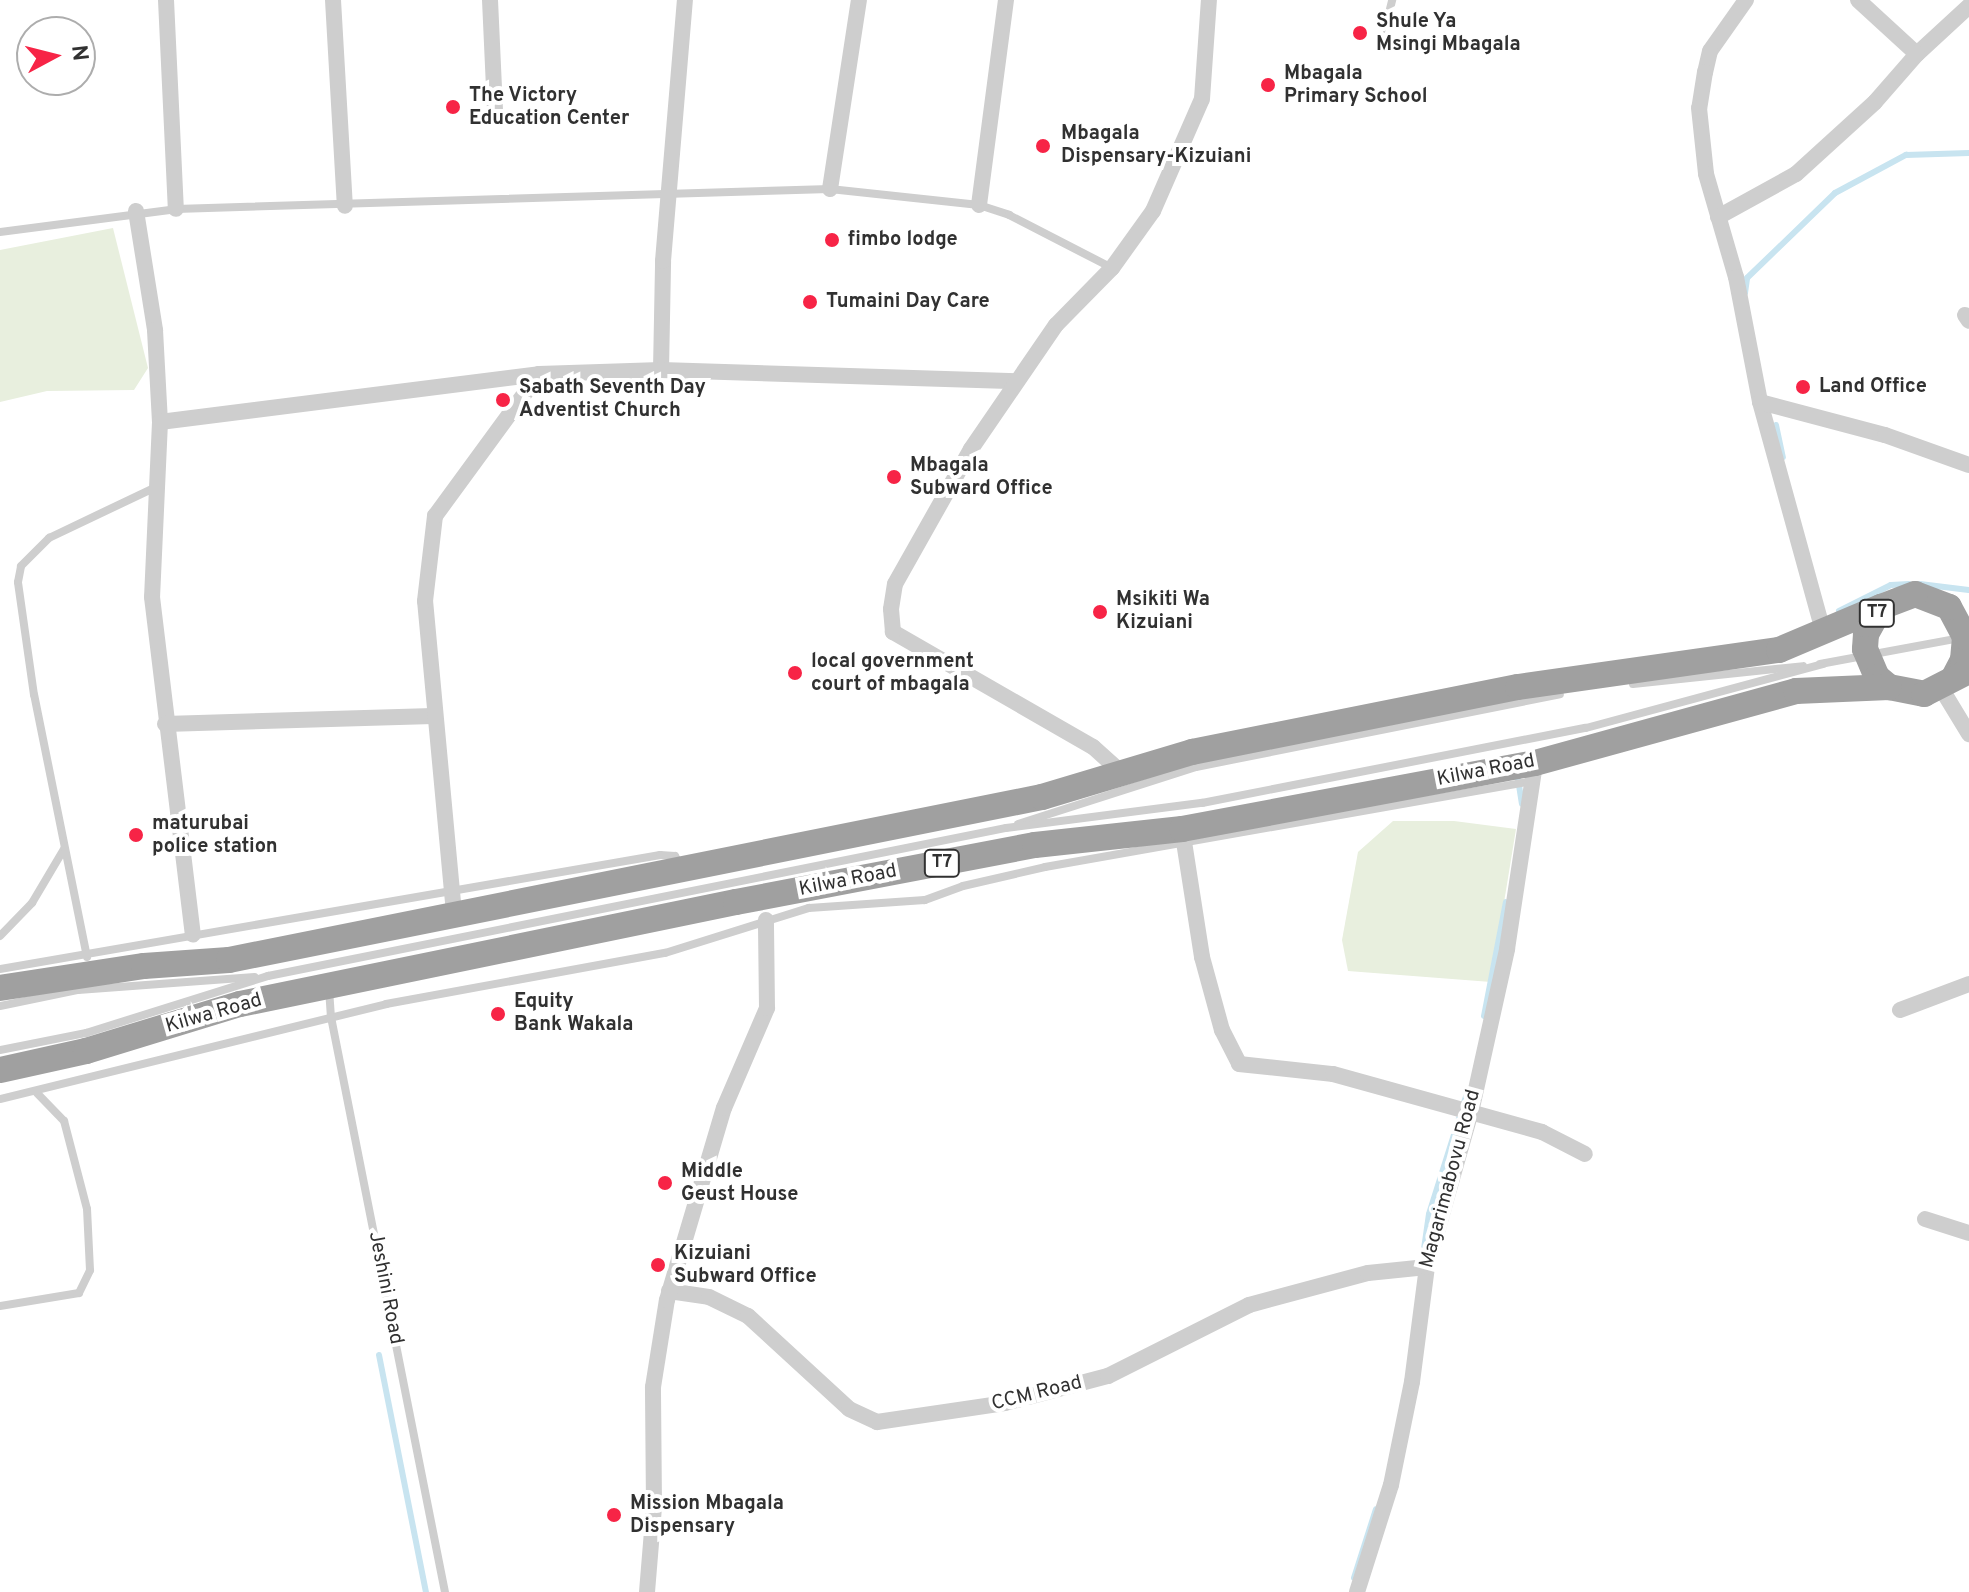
<!DOCTYPE html>
<style>
body{margin:0}
#map{position:relative;width:1969px;height:1592px;overflow:hidden;background:#fff;font-family:Overpass,sans-serif}
div>[style]{position:absolute}
[style*='--x']{left:calc(var(--x)*1px);top:calc(var(--y)*1px);width:calc(var(--w)*1px);rotate:calc(var(--a)*1deg)}
.green>*{inset:0;background:#e8efde}
.stream>*{height:6px;margin:-3px;padding:0 3px;transform-origin:3px;border-radius:3px;background:#c8e4f0}
.service>*{height:8px;margin:-4px;padding:0 4px;transform-origin:4px;border-radius:4px;background:#cecece}
.minor>*{height:16px;margin:-8px;padding:0 8px;transform-origin:8px;border-radius:8px;background:#cecece}
.trunk>*{height:26px;margin:-13px;padding:0 13px;transform-origin:13px;border-radius:13px;background:#a0a0a0}
.dots>*{width:22px;height:22px;translate:-50% -50%;box-sizing:border-box;border:4px solid #fff;border-radius:50%}
span{translate:-50% -50%;white-space:nowrap;text-align:center;line-height:1.15;-webkit-text-stroke:8px #fff;paint-order:stroke}
.shield-label span{padding:2px 6px;background:#fff;border:2px solid;border-radius:6px;-webkit-text-stroke-width:0}
.shield-label{font-size:18px;color:#313131;font-weight:700}
.poi-label{font-size:20px;color:#313131;font-weight:700}
.left{translate:0 -50%;text-align:left}
.street-label{font-size:20px;color:#313131}
.north{position:absolute;left:16px;top:16px;width:80px;height:80px;box-sizing:border-box;background:#fff;border:2px solid #adadad;border-radius:50%;rotate:83deg;font-size:22px;font-weight:700;line-height:32px;text-align:center;color:#313131}
.north::after{content:'';display:block;margin:auto;width:28px;height:36px;background:#f72446;clip-path:polygon(50% 0,100% 100%,50% 72%,0 100%)}
</style>
<div id="map">
<div class="green">
<i style="clip-path:polygon(113px 228px,148px 368px,134px 390px,47px 391px,0 402px,0 250px)"></i>
<i style="clip-path:polygon(1393px 821px,1454px 821px,1516px 829px,1491px 982px,1348px 971px,1342px 940px,1358px 852px)"></i>
</div>
<div class="stream">
<i style="--x:1745;--y:293;--w:15;--a:-82"></i>
<i style="--x:1747;--y:278;--w:122;--a:-44"></i>
<i style="--x:1835;--y:193;--w:81;--a:-28.2"></i>
<i style="--x:1906;--y:155;--w:63;--a:-1.8"></i>
<i style="--x:1776;--y:425;--w:33;--a:78"></i>
<i style="--x:1920;--y:584;--w:49;--a:7"></i>
<i style="--x:1839;--y:611;--w:58;--a:-26.6"></i>
<i style="--x:1891;--y:585;--w:18;--a:-3"></i>
<i style="--x:1518;--y:779;--w:25;--a:81"></i>
<i style="--x:1484;--y:1016;--w:116;--a:-79.1"></i>
<i style="--x:1423;--y:1256;--w:42;--a:-81.9"></i>
<i style="--x:1429;--y:1214;--w:130;--a:-72.5"></i>
<i style="--x:379;--y:1355;--w:242;--a:78.8"></i>
<i style="--x:1354;--y:1578;--w:72;--a:-72.3"></i>
</div>
<div class="service">
<i style="--x:1385;--y:29;--w:30;--a:-76"></i>
<i style="--x:0;--y:232;--w:177;--a:-7.4"></i>
<i style="--x:176;--y:209;--w:654;--a:-1.75"></i>
<i style="--x:830;--y:189;--w:150;--a:6.1"></i>
<i style="--x:979;--y:205;--w:32;--a:18"></i>
<i style="--x:1009;--y:215;--w:116;--a:27.2"></i>
<i style="--x:1820;--y:664;--w:142;--a:-10.5"></i>
<i style="--x:1633;--y:684;--w:171;--a:-6"></i>
<i style="--x:1018;--y:824;--w:187;--a:-17.8"></i>
<i style="--x:1196;--y:767;--w:371;--a:-11.3"></i>
<i style="--x:0;--y:936;--w:46;--a:-45.9"></i>
<i style="--x:32;--y:903;--w:63;--a:-59.3"></i>
<i style="--x:87;--y:957;--w:267;--a:-101.4"></i>
<i style="--x:34;--y:695;--w:114;--a:-98.1"></i>
<i style="--x:18;--y:582;--w:16;--a:-79"></i>
<i style="--x:21;--y:566;--w:40;--a:-45"></i>
<i style="--x:49;--y:538;--w:116;--a:-25.5"></i>
<i style="--x:0;--y:969;--w:670;--a:-9.8"></i>
<i style="--x:660;--y:855;--w:15;--a:4"></i>
<i style="--x:675;--y:856;--w:9;--a:58"></i>
<i style="--x:329;--y:989;--w:28;--a:86"></i>
<i style="--x:331;--y:1017;--w:586;--a:78.79"></i>
<i style="--x:0;--y:1006;--w:80;--a:-11.6"></i>
<i style="--x:78;--y:990;--w:177;--a:-4.2"></i>
<i style="--x:0;--y:1050;--w:88;--a:-11.2"></i>
<i style="--x:86;--y:1033;--w:191;--a:-17.4"></i>
<i style="--x:268;--y:976;--w:753;--a:-11.34"></i>
<i style="--x:1006;--y:828;--w:198;--a:-7.3"></i>
<i style="--x:1202;--y:803;--w:391;--a:-11.1"></i>
<i style="--x:1586;--y:728;--w:246;--a:-15.1"></i>
<i style="--x:0;--y:1099;--w:398;--a:-13.8"></i>
<i style="--x:386;--y:1004;--w:284;--a:-10.4"></i>
<i style="--x:665;--y:953;--w:151;--a:-17.4"></i>
<i style="--x:809;--y:908;--w:116;--a:-3.9"></i>
<i style="--x:925;--y:900;--w:40;--a:-20.2"></i>
<i style="--x:963;--y:886;--w:84;--a:-13"></i>
<i style="--x:1045;--y:867;--w:494;--a:-10"></i>
<i style="--x:0;--y:1306;--w:80;--a:-9.3"></i>
<i style="--x:79;--y:1293;--w:25;--a:-64"></i>
<i style="--x:90;--y:1270;--w:61;--a:-92.8"></i>
<i style="--x:87;--y:1209;--w:91;--a:-104.6"></i>
<i style="--x:64;--y:1121;--w:39;--a:-134"></i>
</div>
<div class="minor">
<i style="--x:166;--y:0;--w:209;--a:87.3"></i>
<i style="--x:333;--y:0;--w:206;--a:86.7"></i>
<i style="--x:490;--y:0;--w:111;--a:87.4"></i>
<i style="--x:1746;--y:0;--w:62;--a:125.2"></i>
<i style="--x:1710;--y:51;--w:22;--a:103"></i>
<i style="--x:1705;--y:72;--w:36;--a:99"></i>
<i style="--x:1699;--y:108;--w:66;--a:83.9"></i>
<i style="--x:1706;--y:174;--w:107;--a:73.8"></i>
<i style="--x:1736;--y:277;--w:127;--a:79.1"></i>
<i style="--x:1760;--y:402;--w:241;--a:74.6"></i>
<i style="--x:1858;--y:0;--w:80;--a:42.5"></i>
<i style="--x:1917;--y:54;--w:71;--a:-42.7"></i>
<i style="--x:830;--y:189;--w:191;--a:-81.3"></i>
<i style="--x:979;--y:205;--w:207;--a:-82.5"></i>
<i style="--x:136;--y:211;--w:121;--a:80.9"></i>
<i style="--x:155;--y:330;--w:92;--a:86.9"></i>
<i style="--x:160;--y:422;--w:175;--a:92.6"></i>
<i style="--x:152;--y:597;--w:340;--a:83.1"></i>
<i style="--x:1718;--y:217;--w:89;--a:-28.9"></i>
<i style="--x:1796;--y:174;--w:107;--a:-42.3"></i>
<i style="--x:1875;--y:102;--w:64;--a:-48.8"></i>
<i style="--x:1965;--y:315;--w:7;--a:56"></i>
<i style="--x:661;--y:370;--w:109;--a:-88.9"></i>
<i style="--x:663;--y:261;--w:262;--a:-85.2"></i>
<i style="--x:1760;--y:402;--w:129;--a:14.8"></i>
<i style="--x:1885;--y:435;--w:89;--a:19.7"></i>
<i style="--x:160;--y:422;--w:382;--a:-7.2"></i>
<i style="--x:539;--y:374;--w:122;--a:-1.9"></i>
<i style="--x:661;--y:370;--w:356;--a:1.8"></i>
<i style="--x:1941;--y:688;--w:54;--a:58.7"></i>
<i style="--x:165;--y:724;--w:268;--a:-1.7"></i>
<i style="--x:1122;--y:773;--w:39;--a:-138"></i>
<i style="--x:1093;--y:747;--w:231;--a:-150.1"></i>
<i style="--x:893;--y:632;--w:23;--a:-95"></i>
<i style="--x:891;--y:609;--w:25;--a:-81"></i>
<i style="--x:895;--y:584;--w:155;--a:-60.6"></i>
<i style="--x:971;--y:449;--w:150;--a:-55.6"></i>
<i style="--x:1056;--y:325;--w:80;--a:-45.5"></i>
<i style="--x:1112;--y:268;--w:70;--a:-54.3"></i>
<i style="--x:1153;--y:211;--w:122;--a:-66.4"></i>
<i style="--x:1202;--y:99;--w:99;--a:-86"></i>
<i style="--x:1182;--y:829;--w:130;--a:81.1"></i>
<i style="--x:1202;--y:957;--w:76;--a:74.7"></i>
<i style="--x:1222;--y:1030;--w:38;--a:63"></i>
<i style="--x:1239;--y:1064;--w:95;--a:6.1"></i>
<i style="--x:1333;--y:1074;--w:217;--a:15.5"></i>
<i style="--x:1542;--y:1132;--w:48;--a:27.1"></i>
<i style="--x:454;--y:913;--w:313;--a:-95.3"></i>
<i style="--x:425;--y:601;--w:86;--a:-83.3"></i>
<i style="--x:435;--y:516;--w:176;--a:-53.8"></i>
<i style="--x:1900;--y:1010;--w:74;--a:-20.6"></i>
<i style="--x:1925;--y:1219;--w:46;--a:17.7"></i>
<i style="--x:669;--y:1291;--w:40;--a:8.5"></i>
<i style="--x:709;--y:1297;--w:43;--a:26"></i>
<i style="--x:748;--y:1316;--w:137;--a:42.6"></i>
<i style="--x:849;--y:1409;--w:31;--a:25"></i>
<i style="--x:877;--y:1422;--w:129;--a:-8.4"></i>
<i style="--x:1005;--y:1403;--w:106;--a:-14.7"></i>
<i style="--x:1108;--y:1376;--w:158;--a:-26.7"></i>
<i style="--x:1249;--y:1305;--w:123;--a:-15.1"></i>
<i style="--x:1368;--y:1273;--w:59;--a:-5.8"></i>
<i style="--x:647;--y:1592;--w:85;--a:-85.3"></i>
<i style="--x:654;--y:1507;--w:120;--a:-90.5"></i>
<i style="--x:653;--y:1387;--w:88;--a:-80.9"></i>
<i style="--x:667;--y:1300;--w:200;--a:-73.5"></i>
<i style="--x:724;--y:1108;--w:109;--a:-66.7"></i>
<i style="--x:767;--y:1008;--w:88;--a:-90.7"></i>
<i style="--x:1357;--y:1592;--w:112;--a:-72.4"></i>
<i style="--x:1391;--y:1485;--w:105;--a:-78.5"></i>
<i style="--x:1412;--y:1382;--w:116;--a:-82.6"></i>
<i style="--x:1427;--y:1267;--w:161;--a:-74.2"></i>
<i style="--x:1471;--y:1112;--w:167;--a:-77.5"></i>
<i style="--x:1507;--y:949;--w:188;--a:-81.4"></i>
</div>
<div class="trunk">
<i style="--x:1954;--y:677;--w:19;--a:-62"></i>
<i style="--x:1963;--y:660;--w:23;--a:-85"></i>
<i style="--x:1965;--y:637;--w:34;--a:-118"></i>
<i style="--x:1949;--y:607;--w:36;--a:-159"></i>
<i style="--x:1915;--y:594;--w:36;--a:159"></i>
<i style="--x:1881;--y:607;--w:31;--a:119"></i>
<i style="--x:1866;--y:634;--w:15;--a:94"></i>
<i style="--x:1865;--y:649;--w:30;--a:67"></i>
<i style="--x:1877;--y:677;--w:16;--a:40"></i>
<i style="--x:1889;--y:687;--w:36;--a:11"></i>
<i style="--x:1924;--y:694;--w:51;--a:-27.1"></i>
<i style="--x:0;--y:988;--w:146;--a:-8.7"></i>
<i style="--x:144;--y:966;--w:85;--a:-4"></i>
<i style="--x:229;--y:960;--w:829;--a:-11.34"></i>
<i style="--x:1042;--y:797;--w:157;--a:-16.7"></i>
<i style="--x:1192;--y:752;--w:332;--a:-11.3"></i>
<i style="--x:1518;--y:687;--w:264;--a:-8.1"></i>
<i style="--x:1779;--y:650;--w:111;--a:-22.9"></i>
<i style="--x:0;--y:1070;--w:88;--a:-12.5"></i>
<i style="--x:86;--y:1051;--w:161;--a:-17"></i>
<i style="--x:240;--y:1004;--w:506;--a:-11.62"></i>
<i style="--x:736;--y:902;--w:304;--a:-10.8"></i>
<i style="--x:1035;--y:845;--w:148;--a:-6.2"></i>
<i style="--x:1182;--y:829;--w:359;--a:-10.6"></i>
<i style="--x:1535;--y:763;--w:271;--a:-15.4"></i>
<i style="--x:1796;--y:691;--w:93;--a:-2.5"></i>
</div>
<div class="dots">
<i style="left:1360px;top:33px;background:#f72446"></i>
<i style="left:1268px;top:85px;background:#f72446"></i>
<i style="left:453px;top:107px;background:#f72446"></i>
<i style="left:1043px;top:146px;background:#f72446"></i>
<i style="left:832px;top:240px;background:#f72446"></i>
<i style="left:810px;top:302px;background:#f72446"></i>
<i style="left:1803px;top:387px;background:#f72446"></i>
<i style="left:503px;top:400px;background:#f72446"></i>
<i style="left:894px;top:477px;background:#f72446"></i>
<i style="left:1100px;top:612px;background:#f72446"></i>
<i style="left:795px;top:673px;background:#f72446"></i>
<i style="left:136px;top:835px;background:#f72446"></i>
<i style="left:498px;top:1014px;background:#f72446"></i>
<i style="left:665px;top:1183px;background:#f72446"></i>
<i style="left:658px;top:1265px;background:#f72446"></i>
<i style="left:614px;top:1515px;background:#f72446"></i>
</div>
<div class="shield-label">
<span style="left:1877px;top:613px">T7</span>
<span style="left:942px;top:863px">T7</span>
</div>
<div class="poi-label">
<span class="left" style="left:1376px;top:34px">Shule Ya<br>Msingi Mbagala</span>
<span class="left" style="left:1284px;top:86px">Mbagala<br>Primary School</span>
<span class="left" style="left:469px;top:108px">The Victory<br>Education Center</span>
<span class="left" style="left:1061px;top:146px">Mbagala<br>Dispensary-Kizuiani</span>
<span class="left" style="left:848px;top:240px">fimbo lodge</span>
<span class="left" style="left:826px;top:302px">Tumaini Day Care</span>
<span class="left" style="left:1819px;top:387px">Land Office</span>
<span class="left" style="left:519px;top:400px">Sabath Seventh Day<br>Adventist Church</span>
<span class="left" style="left:910px;top:478px">Mbagala<br>Subward Office</span>
<span class="left" style="left:1116px;top:612px">Msikiti Wa<br>Kizuiani</span>
<span class="left" style="left:811px;top:674px">local government<br>court of mbagala</span>
<span class="left" style="left:152px;top:836px">maturubai<br>police station</span>
<span class="left" style="left:514px;top:1014px">Equity<br>Bank Wakala</span>
<span class="left" style="left:681px;top:1184px">Middle<br>Geust House</span>
<span class="left" style="left:674px;top:1266px">Kizuiani<br>Subward Office</span>
<span class="left" style="left:630px;top:1516px">Mission Mbagala<br>Dispensary</span>
</div>
<div class="street-label">
<span style="left:1486px;top:771px;rotate:-11deg">Kilwa Road</span>
<span style="left:848px;top:881px;rotate:-11deg">Kilwa Road</span>
<span style="left:214px;top:1014px;rotate:-16deg">Kilwa Road</span>
<span style="left:1451px;top:1179px;rotate:-75deg">Magarimabovu Road</span>
<span style="left:385px;top:1288px;rotate:79deg">Jeshini Road</span>
<span style="left:1037px;top:1394px;rotate:-14deg">CCM Road</span>
</div>
<div class="north">N</div>
</div>
